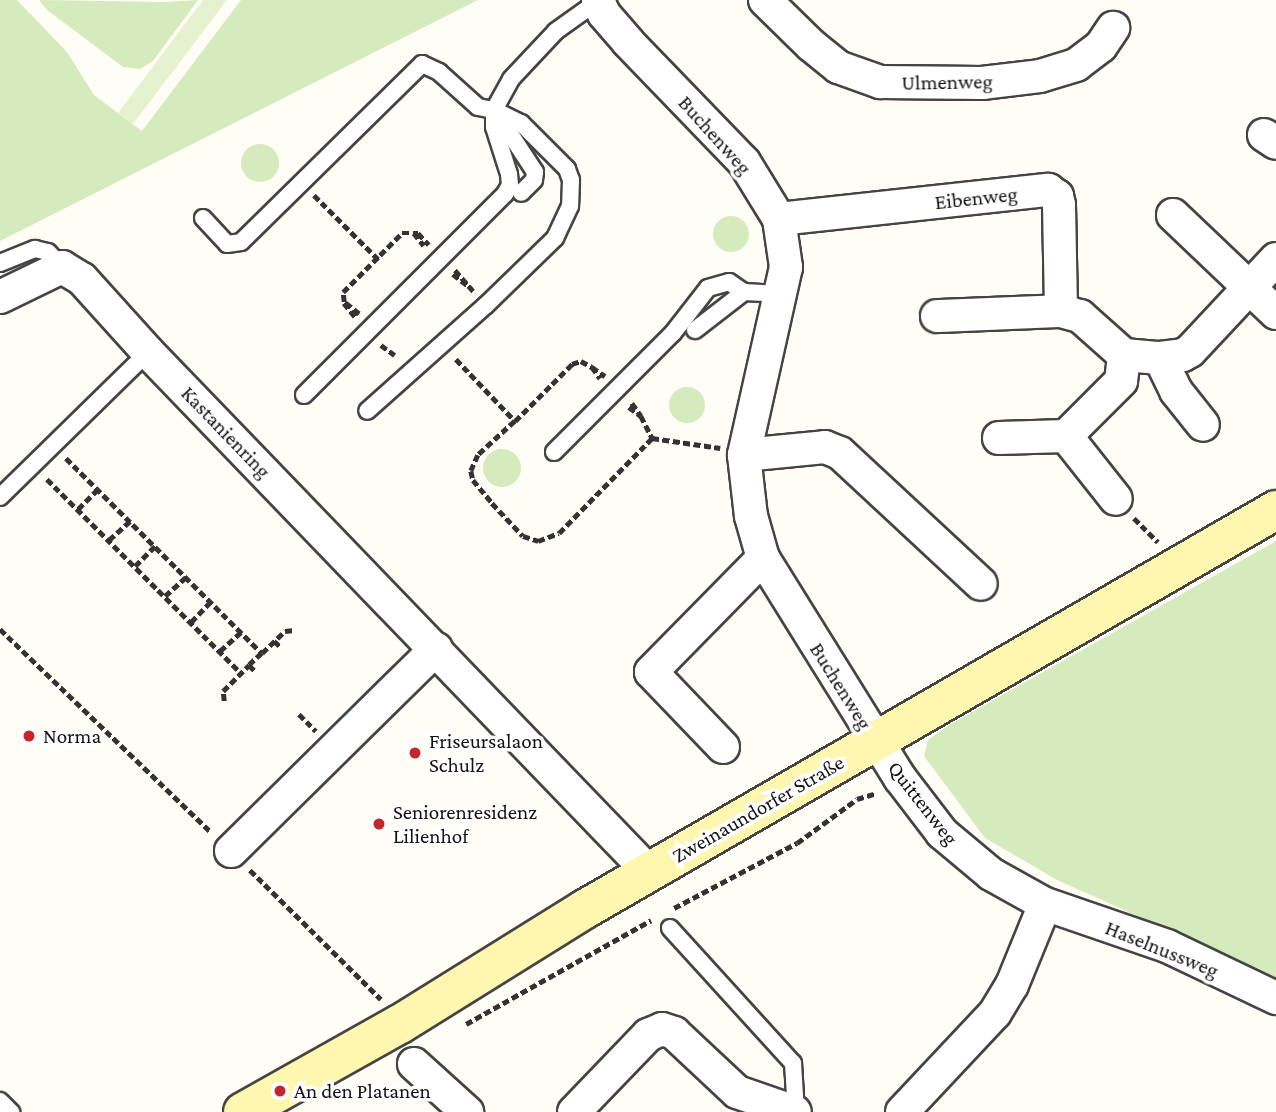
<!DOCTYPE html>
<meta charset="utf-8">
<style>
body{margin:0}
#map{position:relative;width:1276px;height:1112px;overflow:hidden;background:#fffdf5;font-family:"Crimson Pro",serif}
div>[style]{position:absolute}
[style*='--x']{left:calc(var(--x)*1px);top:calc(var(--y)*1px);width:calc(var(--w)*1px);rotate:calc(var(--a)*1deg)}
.green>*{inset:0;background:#d5ebbd}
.round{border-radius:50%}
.pitch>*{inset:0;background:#e6f2cf}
.path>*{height:4.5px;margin-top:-2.25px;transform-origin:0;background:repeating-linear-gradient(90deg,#333 0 7px,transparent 0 10.5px)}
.roads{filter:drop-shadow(2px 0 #444) drop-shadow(-2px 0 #444) drop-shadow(0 2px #444) drop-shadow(0 -2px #444)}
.lane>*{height:16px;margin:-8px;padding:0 8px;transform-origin:8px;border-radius:8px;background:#fff}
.street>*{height:32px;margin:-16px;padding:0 16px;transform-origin:16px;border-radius:16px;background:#fff}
.secondary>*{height:38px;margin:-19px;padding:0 19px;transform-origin:19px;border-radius:19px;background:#fff6b0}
.dots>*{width:19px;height:19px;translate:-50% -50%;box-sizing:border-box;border:4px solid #fff;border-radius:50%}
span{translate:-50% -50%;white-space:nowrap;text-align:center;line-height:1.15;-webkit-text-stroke:7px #fff;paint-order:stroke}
.street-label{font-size:21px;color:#111}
.poi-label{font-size:21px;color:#111}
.left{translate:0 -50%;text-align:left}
</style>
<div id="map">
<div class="green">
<i style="clip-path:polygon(0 0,17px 0,67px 52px,94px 95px,142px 131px,241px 0,478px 0,0 241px)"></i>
<i style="clip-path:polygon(39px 0,165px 2px,198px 0,153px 61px,140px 69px,123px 67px,47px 10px)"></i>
<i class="round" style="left:241px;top:144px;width:38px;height:38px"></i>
<i class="round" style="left:713px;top:216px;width:36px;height:36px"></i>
<i class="round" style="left:669px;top:387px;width:36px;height:36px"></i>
<i class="round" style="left:483px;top:449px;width:38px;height:38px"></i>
<i style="clip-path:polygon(1276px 541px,1276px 987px,1124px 910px,1057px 880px,985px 838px,924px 756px,928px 740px,949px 725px)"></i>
</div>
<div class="pitch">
<i style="clip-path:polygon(203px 0,227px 0,133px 124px,118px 113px)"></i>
</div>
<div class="path">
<i style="--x:314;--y:195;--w:91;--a:45"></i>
<i style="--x:414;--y:233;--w:16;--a:52"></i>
<i style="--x:455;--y:270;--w:29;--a:49"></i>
<i style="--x:453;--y:274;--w:18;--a:38"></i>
<i style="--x:344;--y:303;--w:19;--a:51"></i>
<i style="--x:359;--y:314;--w:19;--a:-141"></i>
<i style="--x:344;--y:302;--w:10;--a:-96"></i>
<i style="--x:343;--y:292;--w:83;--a:-45"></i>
<i style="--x:402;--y:233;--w:16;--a:0"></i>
<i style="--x:418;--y:233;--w:16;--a:47"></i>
<i style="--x:381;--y:345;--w:17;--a:36"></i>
<i style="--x:456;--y:359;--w:86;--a:46.4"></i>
<i style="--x:515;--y:421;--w:50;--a:137.4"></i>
<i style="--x:478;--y:455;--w:17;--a:114"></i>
<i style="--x:471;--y:471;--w:9;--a:77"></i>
<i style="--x:473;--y:480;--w:30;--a:50"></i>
<i style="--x:492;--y:503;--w:45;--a:46.8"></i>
<i style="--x:523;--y:536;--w:16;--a:18"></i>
<i style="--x:538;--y:541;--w:22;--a:-21"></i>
<i style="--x:559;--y:533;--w:133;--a:-45.6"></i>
<i style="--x:652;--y:438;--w:69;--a:8.4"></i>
<i style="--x:592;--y:367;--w:16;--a:35"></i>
<i style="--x:632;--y:403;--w:16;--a:55"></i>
<i style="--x:629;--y:407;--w:15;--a:37"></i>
<i style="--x:641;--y:416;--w:25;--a:63"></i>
<i style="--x:515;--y:421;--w:81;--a:-45"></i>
<i style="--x:572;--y:364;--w:9;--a:-18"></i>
<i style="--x:581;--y:361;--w:13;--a:29"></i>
<i style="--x:592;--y:367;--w:14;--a:54"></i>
<i style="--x:66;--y:458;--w:276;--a:44.9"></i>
<i style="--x:262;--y:653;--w:18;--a:137"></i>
<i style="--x:47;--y:479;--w:274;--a:45"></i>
<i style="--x:78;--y:509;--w:28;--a:-45"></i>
<i style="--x:1134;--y:518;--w:34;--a:45"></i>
<i style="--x:109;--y:540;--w:28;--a:-42"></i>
<i style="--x:135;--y:566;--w:28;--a:-45"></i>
<i style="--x:165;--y:596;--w:28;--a:-42"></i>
<i style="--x:191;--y:622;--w:28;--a:-46"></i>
<i style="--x:0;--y:629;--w:293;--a:43.9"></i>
<i style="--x:274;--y:641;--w:8;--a:40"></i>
<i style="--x:220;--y:651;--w:28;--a:-42"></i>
<i style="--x:262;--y:653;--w:32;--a:-44"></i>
<i style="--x:285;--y:631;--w:10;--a:-6"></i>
<i style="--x:224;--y:701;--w:10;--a:-96"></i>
<i style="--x:223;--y:691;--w:37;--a:-45"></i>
<i style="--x:249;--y:665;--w:8;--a:45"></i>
<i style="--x:299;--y:714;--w:24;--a:45"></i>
<i style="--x:250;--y:870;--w:184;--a:44.6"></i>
<i style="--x:674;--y:908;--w:139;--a:-27.9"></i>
<i style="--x:797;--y:843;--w:74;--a:-36.3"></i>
<i style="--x:857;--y:799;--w:21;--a:-17"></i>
<i style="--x:466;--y:1024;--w:212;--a:-29.3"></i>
</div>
<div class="roads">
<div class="lane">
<i style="--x:495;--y:111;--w:73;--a:56.7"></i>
<i style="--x:535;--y:172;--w:8;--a:97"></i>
<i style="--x:534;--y:180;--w:18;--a:135"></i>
<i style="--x:203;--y:218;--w:35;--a:47"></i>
<i style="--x:227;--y:244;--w:14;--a:-8"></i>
<i style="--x:241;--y:242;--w:254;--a:-44.5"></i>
<i style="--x:422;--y:64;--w:19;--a:25"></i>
<i style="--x:439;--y:72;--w:52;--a:41.9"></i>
<i style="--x:478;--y:107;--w:16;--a:11"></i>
<i style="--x:494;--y:110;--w:30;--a:26"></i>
<i style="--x:521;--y:123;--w:65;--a:45"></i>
<i style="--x:567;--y:169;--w:12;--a:70"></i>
<i style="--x:571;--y:180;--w:26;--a:92"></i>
<i style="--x:570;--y:206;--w:35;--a:115"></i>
<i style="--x:555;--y:238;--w:96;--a:135.8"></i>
<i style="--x:486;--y:305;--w:159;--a:138.3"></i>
<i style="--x:0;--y:263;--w:38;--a:-22"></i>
<i style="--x:35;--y:249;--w:13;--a:13"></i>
<i style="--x:48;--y:252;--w:21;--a:47"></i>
<i style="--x:695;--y:330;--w:62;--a:-37.8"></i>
<i style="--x:304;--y:395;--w:284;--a:-45"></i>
<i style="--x:505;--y:194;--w:10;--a:-61"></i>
<i style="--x:510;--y:185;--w:11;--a:-95"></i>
<i style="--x:509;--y:174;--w:49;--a:-107.7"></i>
<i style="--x:494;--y:127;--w:17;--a:-90"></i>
<i style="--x:494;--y:110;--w:35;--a:-61"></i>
<i style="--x:511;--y:79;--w:66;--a:-46.8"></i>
<i style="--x:556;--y:31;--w:52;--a:-35.5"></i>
<i style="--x:554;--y:452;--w:168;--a:-45"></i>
<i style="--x:673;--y:333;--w:57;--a:-52.1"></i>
<i style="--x:708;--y:288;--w:22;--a:-16"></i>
<i style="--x:729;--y:282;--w:18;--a:34"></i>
<i style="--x:744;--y:292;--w:36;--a:3"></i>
<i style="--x:0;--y:497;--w:207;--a:-44.4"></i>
<i style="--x:670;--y:928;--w:183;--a:47.7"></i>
<i style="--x:793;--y:1063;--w:49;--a:86.5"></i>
<i style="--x:0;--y:1101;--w:16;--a:45"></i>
</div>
<div class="street">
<i style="--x:598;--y:0;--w:15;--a:67"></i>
<i style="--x:604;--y:14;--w:37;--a:49"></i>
<i style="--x:628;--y:42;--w:167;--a:46"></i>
<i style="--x:744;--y:162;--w:67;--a:58.4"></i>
<i style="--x:779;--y:219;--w:49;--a:81.7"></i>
<i style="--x:786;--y:267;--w:193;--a:102.6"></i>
<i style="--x:744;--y:455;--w:61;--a:83.5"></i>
<i style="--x:751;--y:516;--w:44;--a:74.1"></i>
<i style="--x:763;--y:558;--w:259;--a:58.1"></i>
<i style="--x:900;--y:778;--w:69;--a:52.6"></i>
<i style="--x:942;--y:833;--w:64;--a:39.9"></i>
<i style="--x:991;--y:874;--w:62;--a:29.1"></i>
<i style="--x:1045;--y:904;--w:129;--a:19"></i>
<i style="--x:1167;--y:946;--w:121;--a:25.5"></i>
<i style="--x:765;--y:0;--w:64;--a:44.4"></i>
<i style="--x:811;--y:45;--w:35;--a:39"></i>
<i style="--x:838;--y:67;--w:45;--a:19.7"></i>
<i style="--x:880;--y:82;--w:102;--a:0.6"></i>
<i style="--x:982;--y:83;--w:58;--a:-6.9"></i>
<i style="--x:1040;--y:76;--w:38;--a:-17"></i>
<i style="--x:1076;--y:65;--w:31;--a:-37"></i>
<i style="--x:1101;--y:46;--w:22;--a:-56"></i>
<i style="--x:1264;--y:135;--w:14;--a:34"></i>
<i style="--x:1173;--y:215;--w:142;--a:43.6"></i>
<i style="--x:779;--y:219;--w:271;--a:-6.2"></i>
<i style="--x:1048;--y:190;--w:11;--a:34"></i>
<i style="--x:1057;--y:196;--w:9;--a:77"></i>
<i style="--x:1059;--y:205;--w:106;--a:88.9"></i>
<i style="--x:1061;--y:311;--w:20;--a:15"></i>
<i style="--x:1080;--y:316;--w:59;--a:41.6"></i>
<i style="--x:1124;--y:355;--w:36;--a:5"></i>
<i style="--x:1160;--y:358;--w:23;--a:-7"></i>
<i style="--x:1183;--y:355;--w:8;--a:-30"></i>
<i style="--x:1190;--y:351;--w:126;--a:-46.9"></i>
<i style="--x:0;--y:297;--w:69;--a:-25.8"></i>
<i style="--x:62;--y:267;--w:23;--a:31"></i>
<i style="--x:82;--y:279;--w:98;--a:47.9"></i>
<i style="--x:148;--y:352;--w:722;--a:46.07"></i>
<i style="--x:937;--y:316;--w:124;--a:-2.3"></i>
<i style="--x:1160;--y:358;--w:37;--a:64"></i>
<i style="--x:1176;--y:391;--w:43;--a:51.5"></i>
<i style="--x:1066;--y:436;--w:80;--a:51.6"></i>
<i style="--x:999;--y:438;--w:67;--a:-1.7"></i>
<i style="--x:1066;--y:436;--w:78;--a:-45"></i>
<i style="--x:1121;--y:381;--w:26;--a:-83"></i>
<i style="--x:744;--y:455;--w:81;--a:-5.6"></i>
<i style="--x:825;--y:447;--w:16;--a:22"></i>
<i style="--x:840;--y:453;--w:192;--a:42.9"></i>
<i style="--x:723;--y:747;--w:104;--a:-133.8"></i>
<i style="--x:651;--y:672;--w:160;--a:-45.5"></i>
<i style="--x:231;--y:851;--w:288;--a:-44.6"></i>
<i style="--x:414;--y:1064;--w:72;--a:42.2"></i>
<i style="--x:574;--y:1112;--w:107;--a:-46.1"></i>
<i style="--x:648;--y:1035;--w:15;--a:-23"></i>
<i style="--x:662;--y:1029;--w:13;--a:18"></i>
<i style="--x:674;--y:1033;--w:86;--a:43.1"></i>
<i style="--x:737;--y:1092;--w:61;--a:19"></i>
<i style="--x:902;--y:1112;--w:136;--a:-46.8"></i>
<i style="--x:995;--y:1013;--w:33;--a:-59"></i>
<i style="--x:1012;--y:985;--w:87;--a:-67.8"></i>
</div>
<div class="secondary">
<i style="--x:243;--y:1112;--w:180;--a:-29.3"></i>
<i style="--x:400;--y:1024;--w:218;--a:-31.9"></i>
<i style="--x:585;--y:909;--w:798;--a:-30"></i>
</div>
</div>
<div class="dots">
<i style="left:29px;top:736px;background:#c4262e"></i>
<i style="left:415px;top:753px;background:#c4262e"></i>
<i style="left:379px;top:824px;background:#c4262e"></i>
<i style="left:280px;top:1091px;background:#c4262e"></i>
</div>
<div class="street-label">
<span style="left:947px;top:82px;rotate:-1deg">Ulmenweg</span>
<span style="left:715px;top:135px;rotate:48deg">Buchenweg</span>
<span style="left:976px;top:198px;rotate:-6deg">Eibenweg</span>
<span style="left:226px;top:432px;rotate:46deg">Kastanienring</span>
<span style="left:841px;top:686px;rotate:58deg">Buchenweg</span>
<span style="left:923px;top:803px;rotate:52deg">Quittenweg</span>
<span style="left:758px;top:809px;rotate:-30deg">Zweinaundorfer Straße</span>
<span style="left:1162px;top:949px;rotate:22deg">Haselnussweg</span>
</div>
<div class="poi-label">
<span class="left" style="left:43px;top:736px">Norma</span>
<span class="left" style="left:429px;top:753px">Friseursalaon<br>Schulz</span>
<span class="left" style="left:393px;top:824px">Seniorenresidenz<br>Lilienhof</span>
<span class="left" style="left:294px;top:1091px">An den Platanen</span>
</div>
</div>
